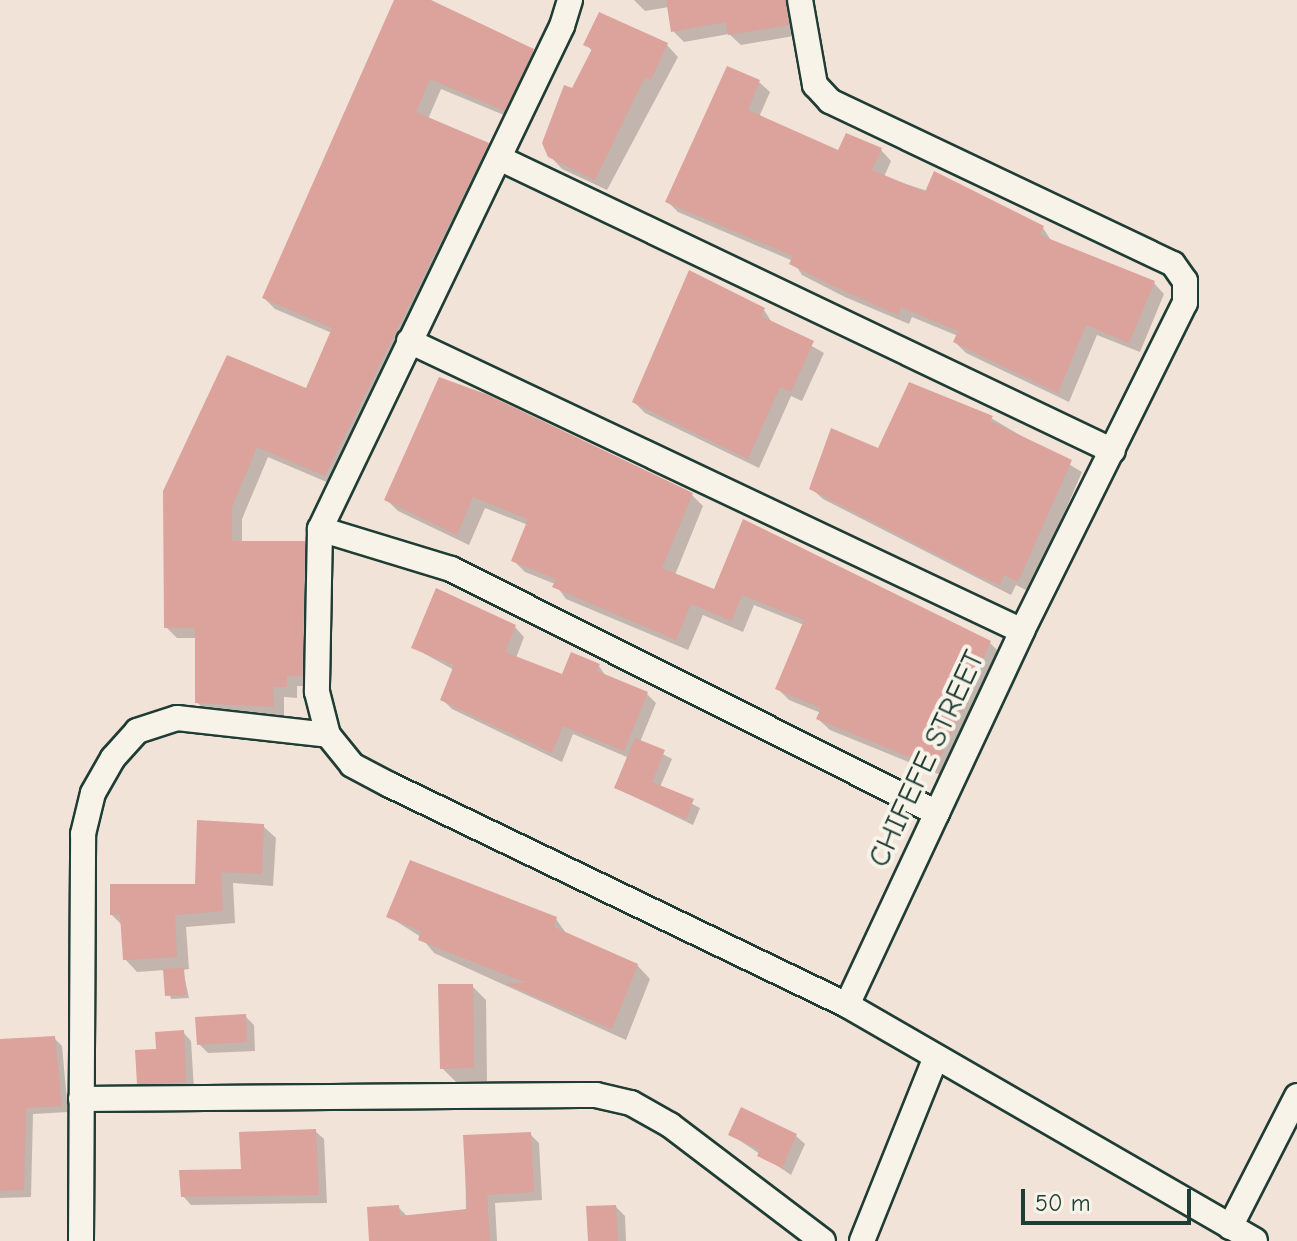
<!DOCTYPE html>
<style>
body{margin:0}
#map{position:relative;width:1297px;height:1241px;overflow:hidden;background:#f2e3d9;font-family:"Comic Neue",sans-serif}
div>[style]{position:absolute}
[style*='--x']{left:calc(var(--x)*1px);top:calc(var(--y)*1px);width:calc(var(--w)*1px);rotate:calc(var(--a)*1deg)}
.shadow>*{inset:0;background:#0003}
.building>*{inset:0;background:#dca29c}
.roads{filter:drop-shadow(2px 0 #1f3d34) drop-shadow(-2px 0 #1f3d34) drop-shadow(0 2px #1f3d34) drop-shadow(0 -2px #1f3d34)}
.minor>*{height:24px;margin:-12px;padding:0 12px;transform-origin:12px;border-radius:12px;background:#f7f3e8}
span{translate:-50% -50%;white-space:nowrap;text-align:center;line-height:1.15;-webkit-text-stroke:8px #f7f3e8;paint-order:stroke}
.street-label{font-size:30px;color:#1f3d34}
.scale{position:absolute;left:1021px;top:1189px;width:170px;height:36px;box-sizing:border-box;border:4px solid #1f3d34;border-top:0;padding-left:10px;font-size:24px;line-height:28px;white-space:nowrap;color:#1f3d34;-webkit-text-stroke:6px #f7f3e8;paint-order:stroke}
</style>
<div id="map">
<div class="shadow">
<i style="clip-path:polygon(396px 0,423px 0,533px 51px,544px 62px,516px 120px,441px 89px,428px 119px,488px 144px,499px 155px,336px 486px,268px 457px,242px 519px,242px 543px,304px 543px,315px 554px,313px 686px,297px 686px,297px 698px,284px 697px,284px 717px,208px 714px,197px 702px,197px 638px,177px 638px,166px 627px,165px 491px,307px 391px,332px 333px,275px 309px,264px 298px)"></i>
<i style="clip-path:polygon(634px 0,798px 0,799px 35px,741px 45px,729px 34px,684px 42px,673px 31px,669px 7px,645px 11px)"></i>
<i style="clip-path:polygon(586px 44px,667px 45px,678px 57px,607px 190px,562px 169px,550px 156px,593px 52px)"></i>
<i style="clip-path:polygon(759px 82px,770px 92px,759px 117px,839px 153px,881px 150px,891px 161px,884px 177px,1043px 228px,1052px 242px,1154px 283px,1164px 294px,1140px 352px,1097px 335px,1069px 402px,966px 353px,955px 342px,958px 336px,912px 317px,909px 324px,845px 297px,802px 275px,793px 261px,678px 212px,667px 201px)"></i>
<i style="clip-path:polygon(764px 310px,773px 324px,824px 353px,802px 401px,791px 396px,759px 468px,645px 413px,634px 402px)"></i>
<i style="clip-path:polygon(440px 380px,691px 494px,703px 506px,675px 575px,715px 592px,744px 522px,990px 643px,1002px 655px,948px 778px,830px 730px,818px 719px,821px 713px,789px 700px,778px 689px,804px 625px,754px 605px,743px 632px,703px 615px,688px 650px,566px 599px,555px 584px,525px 572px,513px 560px,528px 525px,485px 508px,469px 545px,398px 511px,386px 499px)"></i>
<i style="clip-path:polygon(991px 418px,1082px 472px,1030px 592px,1016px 585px,1011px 595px,823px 499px,811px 488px,879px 451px)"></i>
<i style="clip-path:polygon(515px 627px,524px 637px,516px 658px,563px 677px,599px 666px,607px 678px,647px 694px,656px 703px,640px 742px,672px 759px,660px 787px,700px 808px,693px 825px,616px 788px,629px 758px,573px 734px,562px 762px,452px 709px,442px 699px,454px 670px,414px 648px)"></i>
<i style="clip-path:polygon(263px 826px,276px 838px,273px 886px,233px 883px,235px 923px,186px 927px,189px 969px,183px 970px,189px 998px,171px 999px,165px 970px,137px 972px,125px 959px,122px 925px,112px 915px,197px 886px)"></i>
<i style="clip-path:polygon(388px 916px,556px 919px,568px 936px,637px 965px,650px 979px,626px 1040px,434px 953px,421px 937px)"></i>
<i style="clip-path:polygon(472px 986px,486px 1000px,487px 1081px,456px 1082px,442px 1068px)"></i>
<i style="clip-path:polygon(245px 1016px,254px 1025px,255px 1051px,208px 1053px,199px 1044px)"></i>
<i style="clip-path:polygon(183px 1032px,191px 1041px,194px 1089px,148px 1091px,139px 1083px,158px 1050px)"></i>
<i style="clip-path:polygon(54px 1038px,62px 1046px,68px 1112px,33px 1114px,31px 1197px,0 1198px,0 1041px)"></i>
<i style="clip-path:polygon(315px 1131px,324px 1139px,327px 1203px,191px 1205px,183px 1196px,243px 1171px)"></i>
<i style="clip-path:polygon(530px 1134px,539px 1143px,542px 1200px,495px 1203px,497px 1241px,371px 1241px,398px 1207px,407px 1216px,466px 1214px,465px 1137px)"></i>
<i style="clip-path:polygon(730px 1134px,796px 1136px,805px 1144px,791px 1175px)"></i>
<i style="clip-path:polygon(616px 1207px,625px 1216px,626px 1241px,590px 1241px)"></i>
</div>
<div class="building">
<i style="clip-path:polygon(394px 0,431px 0,534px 49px,505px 111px,430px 79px,416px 112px,489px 143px,325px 476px,257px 447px,232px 507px,232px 541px,305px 541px,302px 676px,287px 676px,287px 687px,273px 687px,274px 707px,195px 703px,195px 628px,164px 628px,163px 491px,227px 355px,306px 388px,332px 328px,262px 298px)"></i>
<i style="clip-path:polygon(666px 0,785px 0,789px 25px,728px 35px,726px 22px,671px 32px)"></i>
<i style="clip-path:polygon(599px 12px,668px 43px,651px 80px,645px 77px,595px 180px,548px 157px,542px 143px,564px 85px,572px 88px,592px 49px,583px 45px)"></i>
<i style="clip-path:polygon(727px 66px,760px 80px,748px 110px,838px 150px,846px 133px,882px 148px,872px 170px,925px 192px,934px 171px,1044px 226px,1040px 235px,1155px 281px,1129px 343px,1086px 325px,1058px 393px,953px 342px,958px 331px,901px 307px,898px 315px,833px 286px,789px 264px,793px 256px,665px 202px)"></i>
<i style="clip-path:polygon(689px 270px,765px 308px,761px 316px,814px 341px,791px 392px,780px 387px,748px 459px,632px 402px)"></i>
<i style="clip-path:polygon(439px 377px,486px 394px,693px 493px,662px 568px,714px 589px,743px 519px,991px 641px,936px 768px,816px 719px,821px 708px,775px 689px,804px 620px,742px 595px,732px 621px,691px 604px,676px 640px,552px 587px,556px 579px,511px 561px,528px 519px,473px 497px,457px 535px,384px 500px)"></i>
<i style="clip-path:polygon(909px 382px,993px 416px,990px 421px,1072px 460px,1018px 582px,1004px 575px,1000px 585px,981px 577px,809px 489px,831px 428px,878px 448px)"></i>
<i style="clip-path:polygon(436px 588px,516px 625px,505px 652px,562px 674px,571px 652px,600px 664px,597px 671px,648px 692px,624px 751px,563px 726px,552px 753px,440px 700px,454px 665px,411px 648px)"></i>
<i style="clip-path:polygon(635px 738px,665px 750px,652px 782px,694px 799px,686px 819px,614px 788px)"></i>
<i style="clip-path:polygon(197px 820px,264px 824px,262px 874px,221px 872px,223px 911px,175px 915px,177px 957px,123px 960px,120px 915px,110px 915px,110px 884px,195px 884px)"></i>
<i style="clip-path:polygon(410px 860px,557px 917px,554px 927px,638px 964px,612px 1029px,506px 984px,526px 983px,418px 940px,421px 931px,386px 917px)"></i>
<i style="clip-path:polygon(184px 968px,186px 995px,165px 996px,163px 969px)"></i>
<i style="clip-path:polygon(438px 984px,473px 984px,474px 1068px,440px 1069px)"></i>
<i style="clip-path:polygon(246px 1014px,247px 1042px,197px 1045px,195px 1017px)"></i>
<i style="clip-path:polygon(184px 1030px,186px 1082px,137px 1084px,135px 1050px,156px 1049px,155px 1032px)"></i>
<i style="clip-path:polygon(55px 1036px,62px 1106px,26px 1108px,24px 1190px,0 1191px,0 1039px)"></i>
<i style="clip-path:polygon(741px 1107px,797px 1134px,782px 1168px,757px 1156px,760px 1150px,728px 1135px)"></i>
<i style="clip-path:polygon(316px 1129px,319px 1195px,181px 1197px,179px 1170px,241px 1169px,239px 1132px)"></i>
<i style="clip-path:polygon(531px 1132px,534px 1192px,487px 1195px,490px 1241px,369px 1241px,367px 1207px,399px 1205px,400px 1216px,467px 1209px,463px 1135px)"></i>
<i style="clip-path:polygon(616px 1205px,618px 1241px,588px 1241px,586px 1206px)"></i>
</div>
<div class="roads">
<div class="minor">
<i style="--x:570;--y:0;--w:27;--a:107"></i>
<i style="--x:562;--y:26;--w:558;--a:115.69"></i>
<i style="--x:320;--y:529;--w:163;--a:91.1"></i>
<i style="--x:317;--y:692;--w:44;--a:75.7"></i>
<i style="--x:328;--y:735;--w:38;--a:51"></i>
<i style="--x:352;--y:765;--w:43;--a:27.8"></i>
<i style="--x:390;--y:785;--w:507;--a:25.71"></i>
<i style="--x:847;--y:1005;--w:413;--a:-64.9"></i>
<i style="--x:1022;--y:631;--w:366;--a:-63.6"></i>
<i style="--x:1185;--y:303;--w:22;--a:-90"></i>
<i style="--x:1185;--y:281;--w:21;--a:-125"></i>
<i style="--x:1173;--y:264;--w:380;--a:-154.6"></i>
<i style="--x:830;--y:101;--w:22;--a:-133"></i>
<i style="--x:815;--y:85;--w:86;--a:-100"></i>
<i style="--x:499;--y:158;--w:680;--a:25.51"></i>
<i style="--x:409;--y:341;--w:678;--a:25.32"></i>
<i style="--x:320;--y:529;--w:137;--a:17"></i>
<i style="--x:451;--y:569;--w:544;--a:26.66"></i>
<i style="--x:847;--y:1005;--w:471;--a:30"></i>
<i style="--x:81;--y:1099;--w:515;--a:-0.45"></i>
<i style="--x:596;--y:1095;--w:36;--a:13"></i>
<i style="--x:631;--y:1103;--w:45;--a:29.4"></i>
<i style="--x:670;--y:1125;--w:192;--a:37.2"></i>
<i style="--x:1230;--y:1227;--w:147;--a:-62.9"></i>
<i style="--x:81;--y:1241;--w:407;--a:-89.7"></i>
<i style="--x:83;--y:834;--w:42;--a:-76.3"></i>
<i style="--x:93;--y:793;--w:40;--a:-60.3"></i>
<i style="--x:113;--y:758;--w:36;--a:-48"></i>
<i style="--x:137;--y:731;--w:42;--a:-18"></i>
<i style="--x:177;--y:718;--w:152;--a:6.4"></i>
<i style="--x:862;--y:1241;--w:198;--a:-68.1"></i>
</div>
</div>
<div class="street-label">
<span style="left:927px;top:759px;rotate:-65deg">CHIFEFE STREET</span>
</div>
<div class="scale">50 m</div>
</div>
